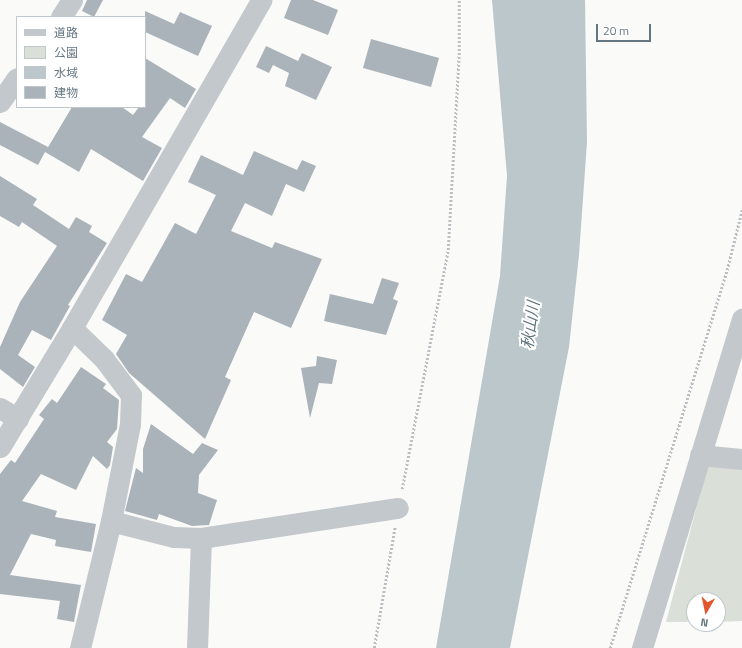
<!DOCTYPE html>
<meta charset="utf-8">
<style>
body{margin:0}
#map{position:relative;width:742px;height:648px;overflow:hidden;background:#fafaf8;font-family:"Titillium Web","Noto Sans JP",sans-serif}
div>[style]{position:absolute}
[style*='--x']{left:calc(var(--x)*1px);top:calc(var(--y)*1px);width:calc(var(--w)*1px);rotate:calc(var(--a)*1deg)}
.green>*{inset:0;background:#dadfd7}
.water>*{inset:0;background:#bbc7cb}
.building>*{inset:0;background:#aab3b9}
.path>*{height:2.5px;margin-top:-1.25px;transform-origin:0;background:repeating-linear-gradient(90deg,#bbbfc2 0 2px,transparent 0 4px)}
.minor>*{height:21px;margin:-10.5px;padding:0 10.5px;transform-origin:10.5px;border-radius:10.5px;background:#c3c8cc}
span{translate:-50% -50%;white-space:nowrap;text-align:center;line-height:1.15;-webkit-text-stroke:4px #fff;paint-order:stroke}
.water-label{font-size:16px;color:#60757c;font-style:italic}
.legend{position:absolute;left:16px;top:16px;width:130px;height:92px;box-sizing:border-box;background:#fff;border:1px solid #c1c8cd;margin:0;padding:5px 7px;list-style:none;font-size:12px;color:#657683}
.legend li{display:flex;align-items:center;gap:8px;height:20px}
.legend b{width:20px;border:1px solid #c1c8cd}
.north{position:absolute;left:686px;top:592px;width:40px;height:40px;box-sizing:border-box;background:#fff;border:1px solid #c1c8cd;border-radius:50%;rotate:189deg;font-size:11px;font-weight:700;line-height:16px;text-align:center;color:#657683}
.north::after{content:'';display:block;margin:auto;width:14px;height:18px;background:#e4572e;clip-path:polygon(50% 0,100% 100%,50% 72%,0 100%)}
.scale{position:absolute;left:596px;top:24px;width:55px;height:18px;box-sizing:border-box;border:2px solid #657683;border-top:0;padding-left:5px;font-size:12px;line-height:14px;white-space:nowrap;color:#657683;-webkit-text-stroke:3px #fff;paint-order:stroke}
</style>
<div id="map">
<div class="green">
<i style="clip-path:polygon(708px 464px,742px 467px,742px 621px,718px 622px,718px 600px,694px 600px,694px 622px,666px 622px)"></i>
</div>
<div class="water">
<i style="clip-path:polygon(492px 0,585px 0,587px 142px,579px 255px,569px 347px,510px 648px,436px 648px,500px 276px,507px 176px)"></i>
</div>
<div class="building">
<i style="clip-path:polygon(87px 0,103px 0,94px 17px,82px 11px)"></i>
<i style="clip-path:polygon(291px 0,313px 0,338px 10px,328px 35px,284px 18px)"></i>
<i style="clip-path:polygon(145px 11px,174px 24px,180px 12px,212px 26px,198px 56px,145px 32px)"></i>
<i style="clip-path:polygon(371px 39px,439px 58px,431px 87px,363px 68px)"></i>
<i style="clip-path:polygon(266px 46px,298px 61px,302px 53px,332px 67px,316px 100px,285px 86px,289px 73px,273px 65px,269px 73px,256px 67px)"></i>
<i style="clip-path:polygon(145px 58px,196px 89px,185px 108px,170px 98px,142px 137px,162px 148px,143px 181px,91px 149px,79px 172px,45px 152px,38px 165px,0 145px,0 122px,48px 147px,47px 149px,72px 107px,122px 107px,133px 115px,139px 107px,145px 107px)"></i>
<i style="clip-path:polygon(254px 151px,297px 170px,302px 160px,316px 166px,304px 192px,286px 184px,272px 216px,245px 203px,231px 231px,272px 248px,275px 242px,322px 259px,291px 328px,254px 312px,225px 377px,231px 380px,205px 439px,129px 373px,116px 354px,127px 335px,102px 320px,126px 274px,142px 282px,175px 223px,196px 234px,216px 195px,188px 182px,201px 155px,243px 175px)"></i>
<i style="clip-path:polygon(0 176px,37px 199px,33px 205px,69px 229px,76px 217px,92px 226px,89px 232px,107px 243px,68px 305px,70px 306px,51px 340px,32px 330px,18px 355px,35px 367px,23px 387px,0 369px,0 347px,20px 302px,57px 246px,22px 222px,19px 227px,0 216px)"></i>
<i style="clip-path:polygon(382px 278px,399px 283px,393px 299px,398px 301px,386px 335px,324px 321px,330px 294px,373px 304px)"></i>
<i style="clip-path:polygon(317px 356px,337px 360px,332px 384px,319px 383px,310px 418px,301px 368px,316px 366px)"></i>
<i style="clip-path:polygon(81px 367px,106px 384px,103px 388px,119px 400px,117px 429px,107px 442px,113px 447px,110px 465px,107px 469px,93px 456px,76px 490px,41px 474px,22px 501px,57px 511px,55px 517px,96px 524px,91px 552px,55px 546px,56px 540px,31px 534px,10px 575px,81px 585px,74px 622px,57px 619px,60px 601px,0 594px,0 474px,11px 460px,15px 463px,44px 419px,39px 415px,52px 399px,57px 403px)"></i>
<i style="clip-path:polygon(151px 424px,193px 454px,202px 443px,218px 450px,199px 475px,198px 493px,217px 500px,209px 525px,192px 526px,159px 514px,157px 520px,125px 511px,136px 468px,143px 473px,143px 449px)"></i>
</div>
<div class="path">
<i style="--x:402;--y:489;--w:243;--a:-79.1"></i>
<i style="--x:448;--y:250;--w:195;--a:-86.8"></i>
<i style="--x:459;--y:55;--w:55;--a:-90"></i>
<i style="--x:374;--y:648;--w:123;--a:-80.2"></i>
<i style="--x:610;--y:648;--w:396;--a:-72.8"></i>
<i style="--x:727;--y:270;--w:62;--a:-76"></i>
</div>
<div class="minor">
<i style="--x:61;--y:17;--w:20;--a:-57"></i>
<i style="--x:0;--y:102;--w:29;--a:-55"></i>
<i style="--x:72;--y:328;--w:45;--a:44.1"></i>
<i style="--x:104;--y:359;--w:45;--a:53.1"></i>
<i style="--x:131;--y:395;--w:29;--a:92"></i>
<i style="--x:130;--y:424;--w:99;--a:101.1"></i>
<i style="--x:111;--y:521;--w:131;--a:103.7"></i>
<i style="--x:0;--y:408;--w:21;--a:31"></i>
<i style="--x:0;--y:447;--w:139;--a:-58.8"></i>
<i style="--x:72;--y:328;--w:379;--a:-60"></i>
<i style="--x:700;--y:455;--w:42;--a:5.4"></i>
<i style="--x:111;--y:521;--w:65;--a:14.3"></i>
<i style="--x:174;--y:537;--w:27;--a:2"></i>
<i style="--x:201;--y:538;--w:199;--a:-8.7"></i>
<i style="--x:197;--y:648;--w:110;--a:-87.9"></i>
<i style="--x:642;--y:648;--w:344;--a:-73.1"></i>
</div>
<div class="water-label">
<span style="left:530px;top:325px;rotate:-82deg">秋山川</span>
</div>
<ul class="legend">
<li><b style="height:5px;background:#c3c8cc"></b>道路</li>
<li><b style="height:11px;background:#dadfd7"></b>公園</li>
<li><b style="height:11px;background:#bbc7cb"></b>水域</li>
<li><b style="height:11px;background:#aab3b9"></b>建物</li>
</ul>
<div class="north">N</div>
<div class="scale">20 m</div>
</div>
